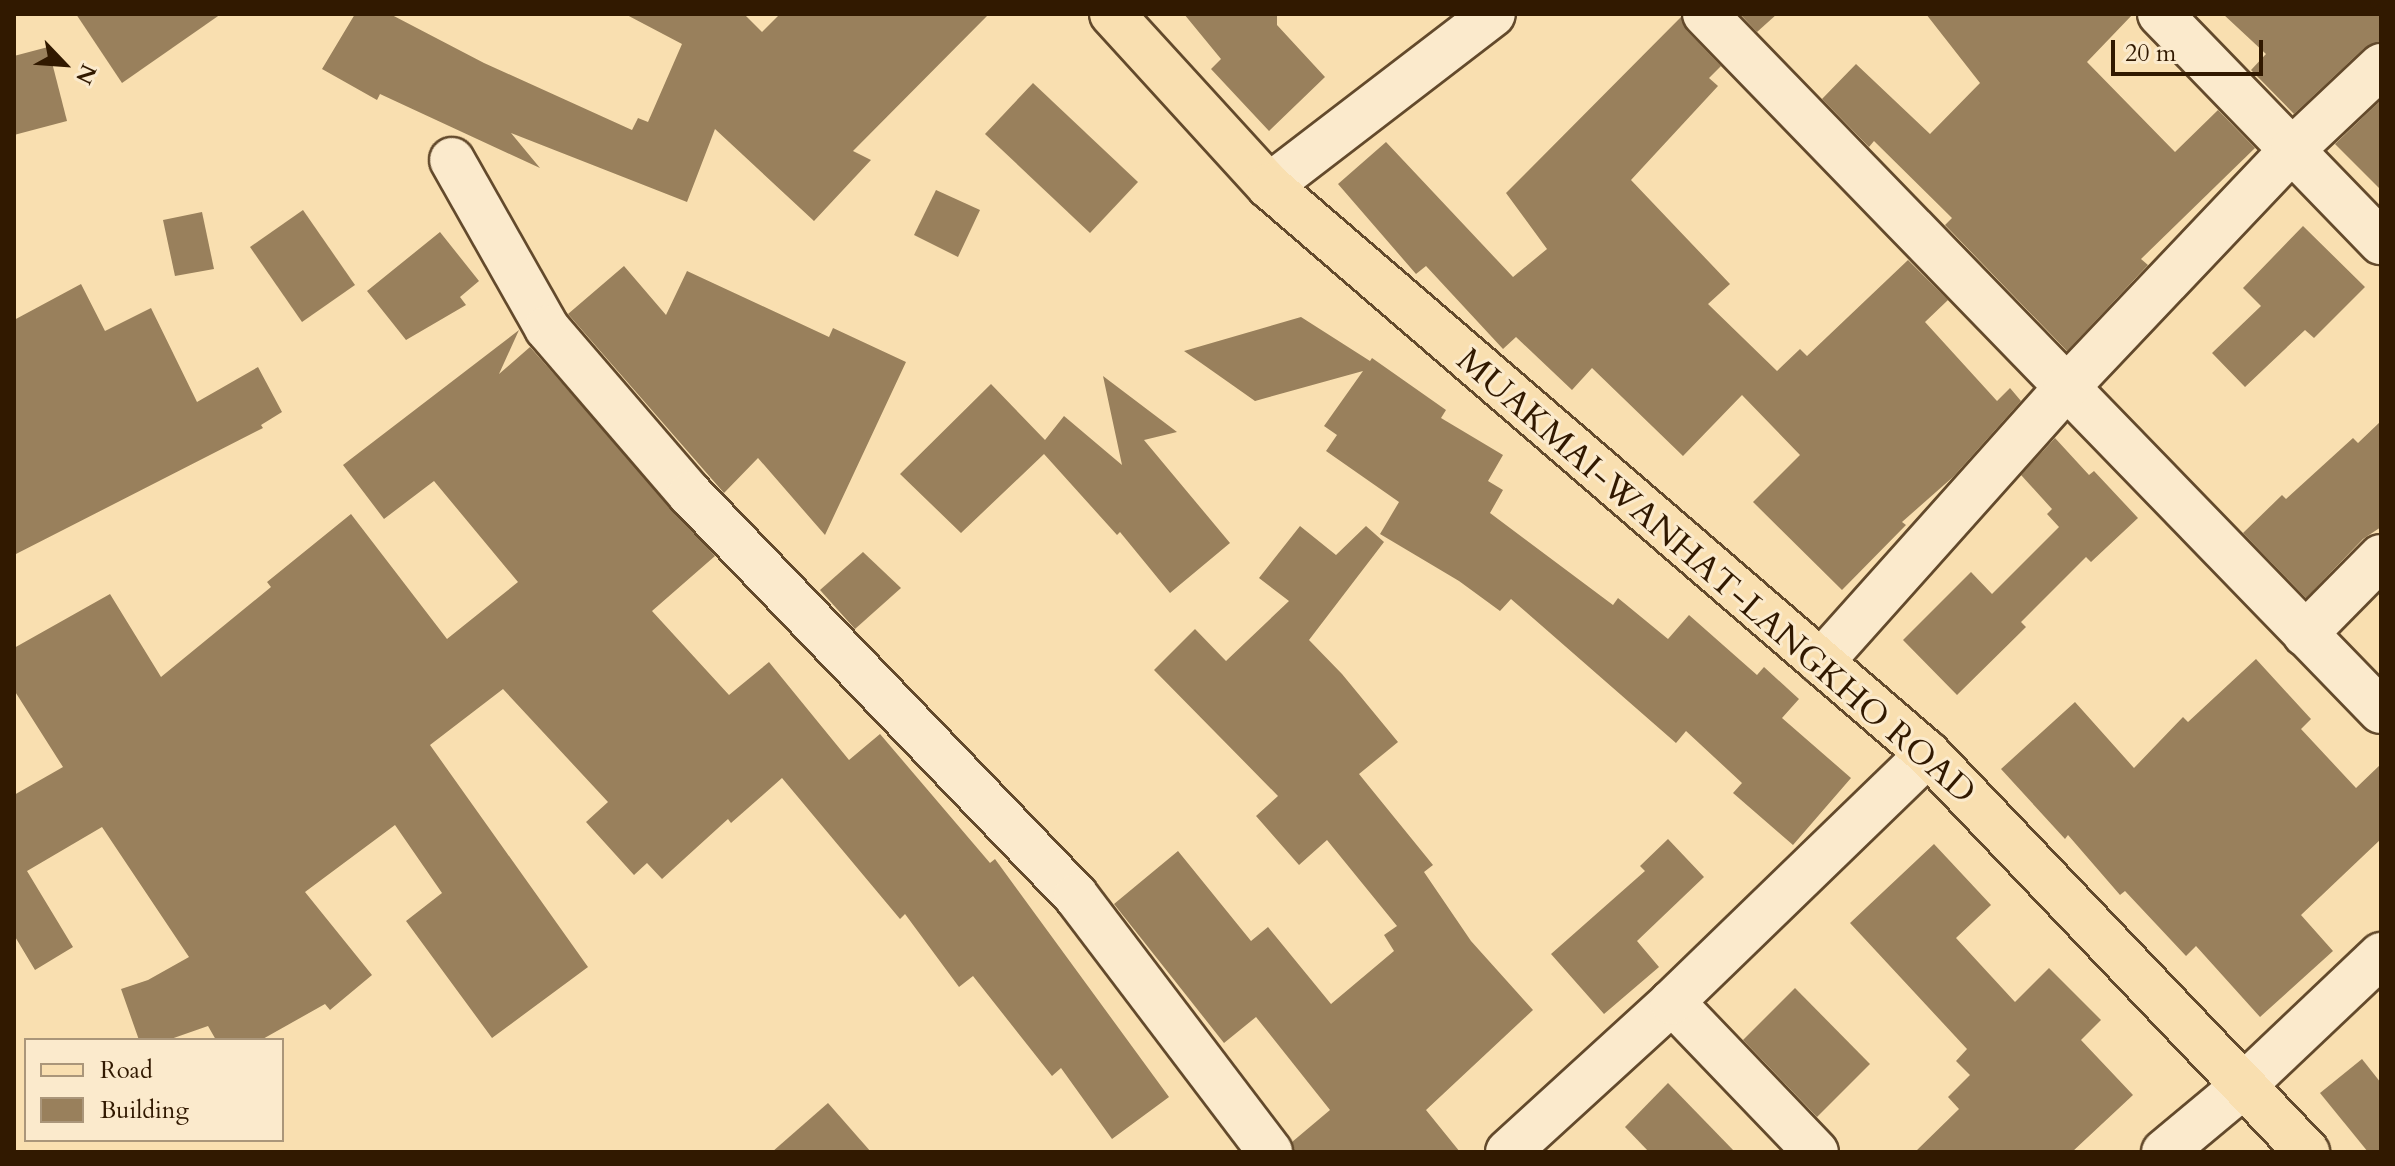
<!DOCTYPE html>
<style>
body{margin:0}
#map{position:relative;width:2395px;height:1166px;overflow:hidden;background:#f9dfb0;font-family:Cardo,serif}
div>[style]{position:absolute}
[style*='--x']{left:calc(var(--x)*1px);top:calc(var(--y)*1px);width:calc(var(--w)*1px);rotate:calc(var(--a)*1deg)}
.building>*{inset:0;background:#99805c}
.roads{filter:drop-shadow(2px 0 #634a2c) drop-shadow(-2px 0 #634a2c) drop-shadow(0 2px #634a2c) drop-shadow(0 -2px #634a2c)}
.minor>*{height:44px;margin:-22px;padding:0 22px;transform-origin:22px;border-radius:22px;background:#fbeacc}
.major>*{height:44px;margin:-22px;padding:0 22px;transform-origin:22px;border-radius:22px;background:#f9dfb0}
span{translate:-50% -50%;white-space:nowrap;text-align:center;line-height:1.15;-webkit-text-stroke:6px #fbeacc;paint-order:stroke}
.street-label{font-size:34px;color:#311900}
.frame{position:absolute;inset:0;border:16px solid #311900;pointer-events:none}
.legend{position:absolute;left:24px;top:1038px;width:260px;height:104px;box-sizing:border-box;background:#fbeacc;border:2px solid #aa967a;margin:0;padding:10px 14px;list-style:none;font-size:24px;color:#311900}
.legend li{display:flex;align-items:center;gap:16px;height:40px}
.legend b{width:40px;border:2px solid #aa967a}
.north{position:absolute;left:24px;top:24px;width:80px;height:80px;-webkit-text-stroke:6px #fbeacc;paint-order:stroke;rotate:115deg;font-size:22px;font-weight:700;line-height:32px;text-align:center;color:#311900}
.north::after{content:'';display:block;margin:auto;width:28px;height:36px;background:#311900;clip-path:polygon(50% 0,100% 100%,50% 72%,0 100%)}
.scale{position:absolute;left:2111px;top:40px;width:152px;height:36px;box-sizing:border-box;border:4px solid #311900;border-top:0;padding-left:10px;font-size:24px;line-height:28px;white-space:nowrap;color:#311900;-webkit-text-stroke:6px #fbeacc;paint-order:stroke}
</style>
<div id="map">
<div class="building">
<i style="clip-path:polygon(76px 14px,221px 14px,122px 83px)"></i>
<i style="clip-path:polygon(355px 14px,390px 14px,484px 63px,632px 130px,638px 118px,648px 122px,682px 44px,625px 14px,744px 14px,762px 32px,780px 14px,989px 14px,853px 151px,871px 160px,814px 221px,715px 129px,687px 202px,511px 133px,540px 168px,380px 94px,377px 100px,322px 69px)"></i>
<i style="clip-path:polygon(1184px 14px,1277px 14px,1277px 25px,1325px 77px,1269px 131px,1211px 69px,1221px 59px)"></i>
<i style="clip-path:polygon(1740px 14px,1777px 14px,1757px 32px)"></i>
<i style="clip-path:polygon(1926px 14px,2133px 14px,2087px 62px,2175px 152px,2218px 110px,2255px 148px,2141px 259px,2148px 265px,2067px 351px,1945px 225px,1952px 218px,1874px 141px,1869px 147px,1822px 99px,1856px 64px,1930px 134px,1980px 83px)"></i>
<i style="clip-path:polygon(2223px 14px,2381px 14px,2381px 42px,2364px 48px,2294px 114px,2251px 70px,2266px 54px)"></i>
<i style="clip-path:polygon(1681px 17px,1687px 31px,1721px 66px,1709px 78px,1718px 86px,1631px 180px,1730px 284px,1708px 304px,1777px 371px,1800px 349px,1807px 356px,1908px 260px,1948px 300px,1925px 322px,1997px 401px,2010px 388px,2021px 401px,1953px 477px,1902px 522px,1906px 525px,1842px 590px,1753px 502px,1800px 455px,1742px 395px,1683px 456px,1592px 368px,1572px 390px,1516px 337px,1503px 349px,1426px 266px,1416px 274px,1338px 184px,1386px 142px,1513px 277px,1547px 249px,1506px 193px)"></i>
<i style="clip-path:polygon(48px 47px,67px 121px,14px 135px,14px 56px)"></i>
<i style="clip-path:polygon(1033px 83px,1138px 182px,1090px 233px,985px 134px)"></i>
<i style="clip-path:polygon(2381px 100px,2381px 190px,2335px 144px)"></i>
<i style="clip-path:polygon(936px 190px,980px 210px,958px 257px,914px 235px)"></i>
<i style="clip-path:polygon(303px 210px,355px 285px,302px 322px,250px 247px)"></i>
<i style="clip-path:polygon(202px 212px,214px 269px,175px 276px,163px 220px)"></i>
<i style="clip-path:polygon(2303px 226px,2365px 287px,2314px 338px,2305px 330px,2245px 387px,2212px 353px,2261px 306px,2243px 288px)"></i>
<i style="clip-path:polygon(440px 232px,479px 281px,460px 297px,466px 305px,406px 340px,367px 291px)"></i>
<i style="clip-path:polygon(624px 266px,666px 315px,687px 271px,829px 337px,833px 328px,906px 362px,825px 535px,758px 458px,724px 493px,568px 314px)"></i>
<i style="clip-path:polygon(81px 284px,105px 331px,151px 308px,197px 402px,258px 367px,282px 412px,261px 425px,263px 428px,14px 555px,14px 320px)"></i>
<i style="clip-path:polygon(1301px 317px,1370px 361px,1372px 358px,1446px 410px,1441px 418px,1503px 455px,1488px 481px,1503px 490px,1490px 513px,1613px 605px,1618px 598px,1668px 639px,1689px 615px,1757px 675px,1764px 667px,1799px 699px,1782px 718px,1851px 778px,1793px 845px,1733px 793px,1742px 783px,1686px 731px,1676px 743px,1511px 599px,1500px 611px,1459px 581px,1380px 534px,1399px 502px,1326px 451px,1337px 435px,1324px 426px,1363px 371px,1255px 401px,1184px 351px)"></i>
<i style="clip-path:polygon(519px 330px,499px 374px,530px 347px,715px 556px,652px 611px,729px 695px,769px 662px,849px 760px,880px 734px,990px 863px,995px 859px,1169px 1097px,1112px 1139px,1061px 1068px,1052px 1076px,973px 976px,959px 987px,905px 914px,900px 919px,782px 778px,731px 823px,728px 819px,662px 879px,647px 863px,634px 875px,586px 822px,608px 802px,503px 689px,430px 745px,588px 967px,492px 1038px,406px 921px,442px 893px,395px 825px,305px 892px,372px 975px,330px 1010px,325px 1004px,261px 1040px,216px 1040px,208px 1026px,168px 1040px,139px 1040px,121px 989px,148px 980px,189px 957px,102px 827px,27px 871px,73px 947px,35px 970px,14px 935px,14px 795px,63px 767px,14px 690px,14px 648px,110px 594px,161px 677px,271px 587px,267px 582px,351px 514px,447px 639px,518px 582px,434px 481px,384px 519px,343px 465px)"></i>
<i style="clip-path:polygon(1103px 376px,1177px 432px,1144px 440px,1230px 543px,1170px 593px,1120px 532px,1117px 535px,1044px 454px,961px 533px,900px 474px,991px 384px,1045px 440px,1064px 416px,1122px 465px)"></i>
<i style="clip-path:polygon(2381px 421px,2381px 527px,2363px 539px,2306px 598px,2243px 533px,2282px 495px,2286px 499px,2353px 438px,2358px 443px)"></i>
<i style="clip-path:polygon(2055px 438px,2089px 475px,2094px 471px,2138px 518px,2091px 562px,2086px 557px,2021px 622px,2026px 627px,1957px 695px,1903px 640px,1971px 572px,1992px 594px,2059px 527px,2047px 514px,2052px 509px,2021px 475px)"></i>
<i style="clip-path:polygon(1300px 526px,1336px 555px,1366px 526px,1384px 542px,1309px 640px,1342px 674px,1398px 742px,1359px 774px,1433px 865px,1424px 872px,1471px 941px,1533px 1010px,1426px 1110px,1460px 1152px,1294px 1152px,1292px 1142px,1330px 1110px,1256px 1017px,1224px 1043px,1114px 904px,1178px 851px,1251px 941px,1268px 927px,1331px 1004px,1394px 951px,1384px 935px,1397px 926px,1327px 840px,1299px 865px,1256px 816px,1278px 796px,1154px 670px,1195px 629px,1226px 661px,1289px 601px,1259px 578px)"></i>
<i style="clip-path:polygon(863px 552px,901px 588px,855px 629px,820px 590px)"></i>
<i style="clip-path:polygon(2256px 659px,2311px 719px,2301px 729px,2356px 788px,2381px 764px,2381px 839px,2301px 915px,2333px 951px,2260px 1017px,2196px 946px,2186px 956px,2125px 891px,2120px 895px,2068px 835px,2065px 839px,2001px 769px,2075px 702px,2134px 768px,2183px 717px,2188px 722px)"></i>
<i style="clip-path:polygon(1668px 839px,1704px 877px,1637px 941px,1659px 967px,1604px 1014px,1551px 954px,1645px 871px,1640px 866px)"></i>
<i style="clip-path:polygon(1934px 844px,1991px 905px,1956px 938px,2015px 1002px,2049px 968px,2101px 1020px,2081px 1040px,2133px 1095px,2072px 1152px,1915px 1152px,1959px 1109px,1948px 1097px,1970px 1075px,1956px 1061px,1967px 1049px,1850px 923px)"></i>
<i style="clip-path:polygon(1795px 988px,1870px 1064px,1817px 1117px,1743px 1040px)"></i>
<i style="clip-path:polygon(2362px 1059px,2381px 1083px,2381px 1152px,2368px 1152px,2320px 1093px)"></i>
<i style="clip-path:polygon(1668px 1083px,1735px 1152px,1649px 1152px,1625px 1127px)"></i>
<i style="clip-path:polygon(828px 1103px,871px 1152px,772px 1152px)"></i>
</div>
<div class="roads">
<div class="minor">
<i style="--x:1705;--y:14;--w:971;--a:45.88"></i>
<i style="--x:2160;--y:14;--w:318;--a:45.9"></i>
<i style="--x:452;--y:160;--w:193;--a:60.5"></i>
<i style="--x:547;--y:328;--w:219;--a:49.3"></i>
<i style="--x:690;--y:494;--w:557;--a:46.16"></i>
<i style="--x:1076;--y:896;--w:321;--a:52.8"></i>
<i style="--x:1269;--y:186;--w:282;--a:-37.5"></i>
<i style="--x:2305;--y:634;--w:108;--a:-45.4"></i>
<i style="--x:1821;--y:662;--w:366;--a:-48.2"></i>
<i style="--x:2065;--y:389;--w:331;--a:-46.5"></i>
<i style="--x:2293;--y:149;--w:121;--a:-43.3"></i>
<i style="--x:1672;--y:1002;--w:208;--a:46.2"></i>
<i style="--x:1508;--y:1152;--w:222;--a:-42.4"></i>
<i style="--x:1672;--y:1002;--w:356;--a:-44.1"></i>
<i style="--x:2164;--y:1152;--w:102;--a:-39.8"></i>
<i style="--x:2242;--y:1087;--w:192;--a:-43.5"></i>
</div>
<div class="major">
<i style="--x:1112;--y:14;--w:233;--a:47.6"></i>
<i style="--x:1269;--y:186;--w:870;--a:40.76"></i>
<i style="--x:1928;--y:754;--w:550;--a:46.4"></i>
</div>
</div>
<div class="street-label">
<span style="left:1716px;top:576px;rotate:41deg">MUAKMAI-WANHAT-LANGKHO ROAD</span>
</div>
<div class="frame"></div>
<ul class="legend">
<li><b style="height:10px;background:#f9dfb0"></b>Road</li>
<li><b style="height:22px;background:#99805c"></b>Building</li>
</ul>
<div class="north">N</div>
<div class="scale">20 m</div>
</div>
